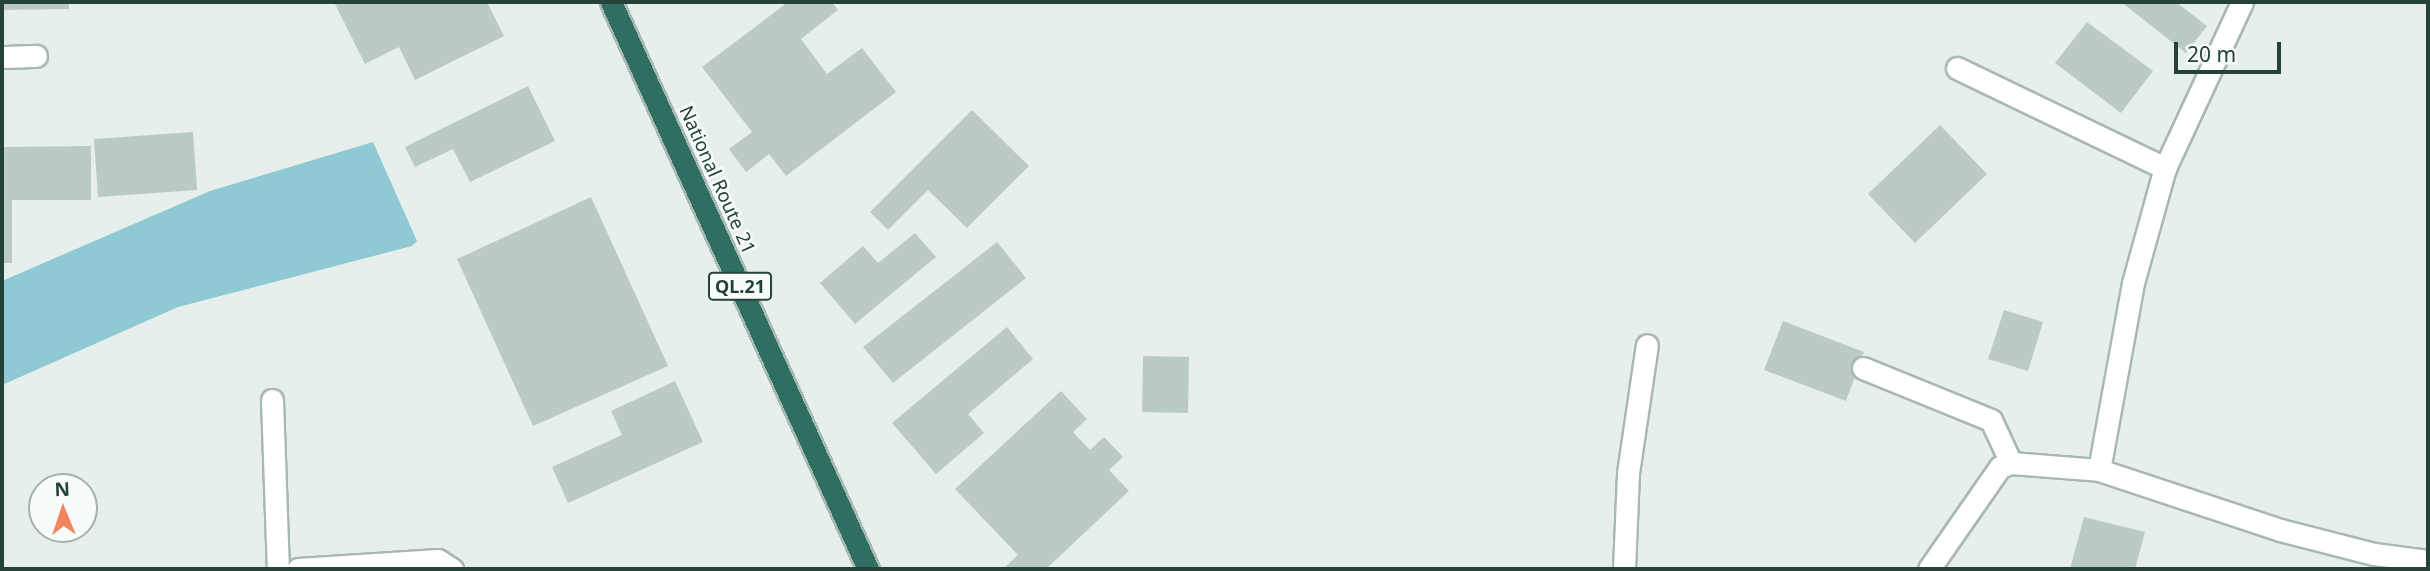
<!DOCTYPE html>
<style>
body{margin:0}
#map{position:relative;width:2430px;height:571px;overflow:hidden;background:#e6efeb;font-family:"Noto Sans",sans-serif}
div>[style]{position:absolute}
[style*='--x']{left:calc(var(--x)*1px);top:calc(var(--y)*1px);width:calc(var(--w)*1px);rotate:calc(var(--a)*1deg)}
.water>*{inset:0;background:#8ec9d4}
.building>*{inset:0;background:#bbcac4}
.roads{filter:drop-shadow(2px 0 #a8b8b2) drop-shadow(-2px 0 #a8b8b2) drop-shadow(0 2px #a8b8b2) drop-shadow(0 -2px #a8b8b2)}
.minor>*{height:21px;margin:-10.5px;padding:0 10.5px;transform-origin:10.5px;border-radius:10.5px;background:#fff}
.highway>*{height:21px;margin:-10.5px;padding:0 10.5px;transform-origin:10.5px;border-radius:10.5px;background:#2f6f62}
span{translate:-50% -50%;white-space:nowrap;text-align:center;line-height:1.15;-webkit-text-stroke:5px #f7fbf9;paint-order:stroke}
.shield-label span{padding:2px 5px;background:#f7fbf9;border:2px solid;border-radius:5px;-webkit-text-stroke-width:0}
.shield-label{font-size:18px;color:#24423a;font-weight:700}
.street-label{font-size:19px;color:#24423a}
.frame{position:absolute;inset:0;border:4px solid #24423a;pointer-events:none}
.north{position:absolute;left:28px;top:473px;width:70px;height:70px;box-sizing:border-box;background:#f7fbf9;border:2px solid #a3b1ad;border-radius:50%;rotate:358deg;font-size:19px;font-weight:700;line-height:28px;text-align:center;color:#24423a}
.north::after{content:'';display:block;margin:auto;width:24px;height:32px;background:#f4845f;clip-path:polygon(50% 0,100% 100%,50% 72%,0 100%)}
.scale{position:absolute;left:2174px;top:42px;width:107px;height:32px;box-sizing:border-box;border:4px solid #24423a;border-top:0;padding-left:9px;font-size:21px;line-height:24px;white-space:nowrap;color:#24423a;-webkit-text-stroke:5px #f7fbf9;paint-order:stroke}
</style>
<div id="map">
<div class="water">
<i style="clip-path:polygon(373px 142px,417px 241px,412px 246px,178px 307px,2px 385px,2px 281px,210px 191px)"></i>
</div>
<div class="building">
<i style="clip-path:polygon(2px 2px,69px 2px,69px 9px,2px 10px)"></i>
<i style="clip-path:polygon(334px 2px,487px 2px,504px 36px,415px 80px,399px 47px,365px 64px)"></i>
<i style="clip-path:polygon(788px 2px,832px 2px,838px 10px,801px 39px,827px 74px,862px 48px,896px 92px,786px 176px,769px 154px,746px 172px,729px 149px,752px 132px,702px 67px)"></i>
<i style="clip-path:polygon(2121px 2px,2176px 2px,2207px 26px,2186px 53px)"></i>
<i style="clip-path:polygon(2087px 22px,2153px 71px,2121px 113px,2055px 63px)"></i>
<i style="clip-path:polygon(528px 86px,555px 141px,470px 182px,453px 149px,415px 167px,405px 147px)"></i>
<i style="clip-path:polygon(972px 110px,1029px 166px,967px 228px,928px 190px,888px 230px,870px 212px)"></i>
<i style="clip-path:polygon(1940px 125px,1987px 174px,1915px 243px,1868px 194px)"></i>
<i style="clip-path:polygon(193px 132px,197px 190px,98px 197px,94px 139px)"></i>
<i style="clip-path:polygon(91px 146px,91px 200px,12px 200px,12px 263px,2px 263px,2px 147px)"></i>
<i style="clip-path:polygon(591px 197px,668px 366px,533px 426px,457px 259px)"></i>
<i style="clip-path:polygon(915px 233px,936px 257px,855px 324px,820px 283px,863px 246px,878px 263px)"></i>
<i style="clip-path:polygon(997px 242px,1026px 278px,893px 383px,863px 347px)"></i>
<i style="clip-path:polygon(2004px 310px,2043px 322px,2028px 371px,1988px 359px)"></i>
<i style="clip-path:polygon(1783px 321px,1864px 352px,1846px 401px,1764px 370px)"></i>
<i style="clip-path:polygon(1007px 327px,1033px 359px,968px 414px,984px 433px,936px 474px,892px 423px)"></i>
<i style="clip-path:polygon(1143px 356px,1189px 357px,1188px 413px,1142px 412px)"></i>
<i style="clip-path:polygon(675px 381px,703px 442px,568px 503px,552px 467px,622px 435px,611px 411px)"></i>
<i style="clip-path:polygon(1061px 391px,1087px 419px,1073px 432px,1090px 450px,1104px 437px,1123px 457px,1109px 470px,1129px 491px,1046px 569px,1003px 569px,1018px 555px,955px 489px)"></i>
<i style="clip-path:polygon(2084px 517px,2145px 532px,2135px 569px,2070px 569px)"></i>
</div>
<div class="roads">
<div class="minor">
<i style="--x:2;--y:57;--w:34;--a:-2"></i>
<i style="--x:1957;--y:68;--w:231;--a:25.7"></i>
<i style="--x:1863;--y:368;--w:138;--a:22.1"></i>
<i style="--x:1991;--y:420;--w:47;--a:65.1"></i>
<i style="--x:272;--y:400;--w:169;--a:88"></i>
<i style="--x:2099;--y:470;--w:191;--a:18.3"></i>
<i style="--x:2280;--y:530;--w:97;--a:14.3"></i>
<i style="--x:2374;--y:554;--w:54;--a:7.4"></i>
<i style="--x:298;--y:569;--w:140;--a:-3.7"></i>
<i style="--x:438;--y:560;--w:17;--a:33"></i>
<i style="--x:1624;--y:569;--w:96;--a:-87.6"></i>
<i style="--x:1628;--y:473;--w:129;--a:-81.6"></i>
<i style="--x:1929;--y:569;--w:124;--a:-55.2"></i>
<i style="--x:2000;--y:467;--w:12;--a:-20"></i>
<i style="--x:2011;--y:463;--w:88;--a:4.5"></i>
<i style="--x:2099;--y:470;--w:190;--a:-79.7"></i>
<i style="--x:2133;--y:283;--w:119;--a:-74.5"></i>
<i style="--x:2165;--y:168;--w:183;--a:-65.1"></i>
</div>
<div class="highway">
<i style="--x:611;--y:2;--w:623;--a:65.62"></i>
</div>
</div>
<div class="shield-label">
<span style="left:740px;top:286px">QL.21</span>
</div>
<div class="street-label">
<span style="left:717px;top:180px;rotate:66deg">National Route 21</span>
</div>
<div class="frame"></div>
<div class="north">N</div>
<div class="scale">20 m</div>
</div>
